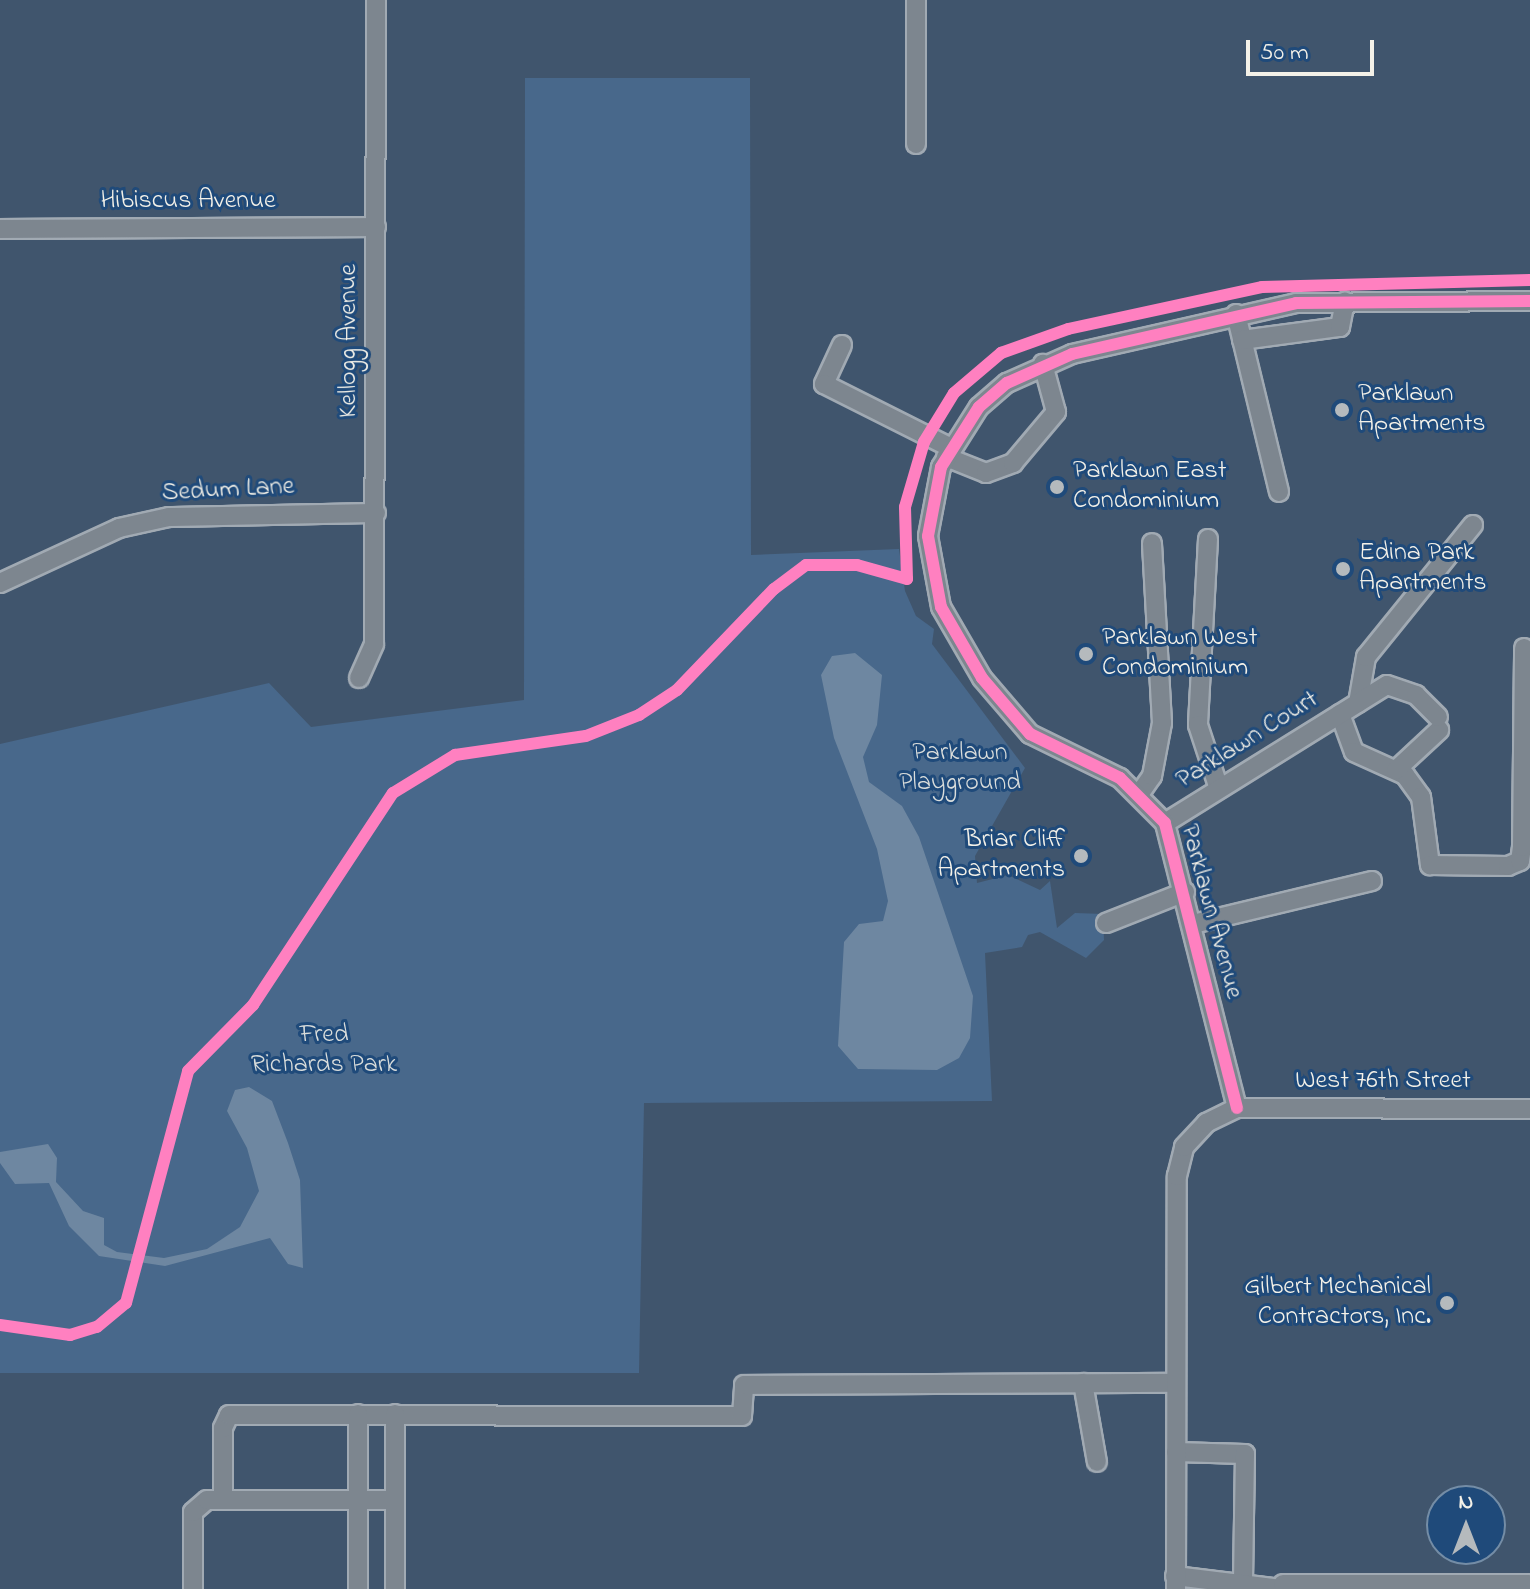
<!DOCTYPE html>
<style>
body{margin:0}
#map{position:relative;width:1530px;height:1589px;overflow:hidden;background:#40556d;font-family:"Indie Flower",sans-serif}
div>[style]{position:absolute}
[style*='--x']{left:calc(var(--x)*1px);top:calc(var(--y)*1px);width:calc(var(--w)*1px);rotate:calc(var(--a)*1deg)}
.green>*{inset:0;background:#48688b}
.water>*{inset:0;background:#6e87a1}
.roads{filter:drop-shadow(2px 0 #a1aab3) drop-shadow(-2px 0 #a1aab3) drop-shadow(0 2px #a1aab3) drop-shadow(0 -2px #a1aab3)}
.minor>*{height:18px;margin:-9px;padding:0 9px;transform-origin:9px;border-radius:9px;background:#7d868f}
.cycleway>*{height:12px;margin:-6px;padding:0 6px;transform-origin:6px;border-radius:6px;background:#ff80c0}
.dots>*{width:22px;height:22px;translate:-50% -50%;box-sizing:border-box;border:4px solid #1f4a7a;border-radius:50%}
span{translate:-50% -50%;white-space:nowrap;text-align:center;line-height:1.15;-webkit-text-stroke:6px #1f4a7a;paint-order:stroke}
.street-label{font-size:26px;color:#f4f1e8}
.poi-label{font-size:26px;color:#f4f1e8}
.left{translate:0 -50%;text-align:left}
.right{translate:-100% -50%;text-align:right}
.park-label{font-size:26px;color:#dadddb}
.north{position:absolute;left:1426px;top:1485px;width:80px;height:80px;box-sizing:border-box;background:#1f4a7a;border:2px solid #748da6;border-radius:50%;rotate:0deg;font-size:22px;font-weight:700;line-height:32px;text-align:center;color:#f4f1e8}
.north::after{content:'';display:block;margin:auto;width:28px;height:36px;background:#b5babd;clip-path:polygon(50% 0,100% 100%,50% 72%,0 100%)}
.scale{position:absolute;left:1246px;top:40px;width:128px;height:36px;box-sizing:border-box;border:4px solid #f4f1e8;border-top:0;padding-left:10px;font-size:24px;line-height:28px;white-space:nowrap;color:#f4f1e8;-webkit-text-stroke:6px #1f4a7a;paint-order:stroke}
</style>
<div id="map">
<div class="green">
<i style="clip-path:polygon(525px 78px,750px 78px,751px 555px,899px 549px,905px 591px,916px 616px,934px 629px,932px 644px,1025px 768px,975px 856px,977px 883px,1008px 875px,1040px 890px,1050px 881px,1057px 928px,1075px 913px,1103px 914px,1104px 940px,1086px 958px,1040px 932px,1028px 935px,1022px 947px,985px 953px,992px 1101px,644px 1103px,639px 1373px,0 1373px,0 744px,269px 683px,311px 727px,524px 700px)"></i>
</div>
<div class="water">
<i style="clip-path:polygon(855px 653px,882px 675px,877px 725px,863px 757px,869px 782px,902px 806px,919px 837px,973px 996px,970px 1038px,959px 1058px,937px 1070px,858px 1069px,838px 1046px,844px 942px,859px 924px,883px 921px,888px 901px,877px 849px,834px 738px,821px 675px,832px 656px)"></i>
<i style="clip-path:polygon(235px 1090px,249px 1087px,272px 1101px,288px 1143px,300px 1180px,303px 1268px,288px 1264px,270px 1238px,165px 1266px,99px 1256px,69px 1226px,49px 1183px,15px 1184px,0 1163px,0 1152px,48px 1144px,57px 1158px,56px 1182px,83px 1211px,104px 1218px,104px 1245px,117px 1252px,164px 1258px,207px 1249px,240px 1227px,259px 1191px,247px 1148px,227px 1111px)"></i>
</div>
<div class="roads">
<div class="minor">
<i style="--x:916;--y:0;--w:144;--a:90"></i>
<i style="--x:0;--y:229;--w:376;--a:-0.3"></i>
<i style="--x:1236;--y:314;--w:183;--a:76.4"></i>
<i style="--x:1242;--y:340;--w:99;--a:-7.6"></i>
<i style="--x:1340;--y:327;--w:26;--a:-79"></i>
<i style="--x:842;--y:345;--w:43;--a:114.8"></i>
<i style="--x:824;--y:384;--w:142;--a:26.7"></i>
<i style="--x:946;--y:457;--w:43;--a:21.8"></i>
<i style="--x:986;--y:473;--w:29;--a:-20"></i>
<i style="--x:1013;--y:463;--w:67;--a:-49.9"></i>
<i style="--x:1056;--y:412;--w:50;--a:-105.2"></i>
<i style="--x:1208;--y:539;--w:186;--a:93.1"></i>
<i style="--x:1198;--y:725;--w:67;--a:71.8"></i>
<i style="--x:0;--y:583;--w:131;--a:-24.8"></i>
<i style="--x:119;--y:528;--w:51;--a:-12.4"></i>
<i style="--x:169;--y:517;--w:207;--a:-1.1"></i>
<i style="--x:359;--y:678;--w:37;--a:-66"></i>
<i style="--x:374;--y:644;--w:644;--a:-89.82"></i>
<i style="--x:1358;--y:703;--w:47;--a:-80.1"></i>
<i style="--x:1366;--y:657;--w:170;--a:-51"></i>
<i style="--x:1340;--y:714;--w:40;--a:69.8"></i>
<i style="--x:1354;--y:752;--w:56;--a:24.3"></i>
<i style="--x:1405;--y:775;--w:27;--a:54"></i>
<i style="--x:1421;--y:797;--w:69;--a:82.5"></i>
<i style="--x:1430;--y:865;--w:78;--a:0.7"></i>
<i style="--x:1508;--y:866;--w:13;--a:-23"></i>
<i style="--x:1520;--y:861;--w:14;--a:-82"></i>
<i style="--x:1522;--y:847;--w:199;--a:-89.4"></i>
<i style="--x:1396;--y:770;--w:59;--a:-42.9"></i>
<i style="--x:1140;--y:793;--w:21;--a:-55"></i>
<i style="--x:1152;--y:776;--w:54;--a:-79.3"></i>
<i style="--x:1162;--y:723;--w:180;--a:-93.2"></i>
<i style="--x:1165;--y:823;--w:261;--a:-31.9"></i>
<i style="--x:1387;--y:685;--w:31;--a:19"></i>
<i style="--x:1416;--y:695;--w:31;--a:45"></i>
<i style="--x:1106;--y:923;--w:85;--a:-21.4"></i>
<i style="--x:1193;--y:924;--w:184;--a:-13.5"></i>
<i style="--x:1237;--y:1108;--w:294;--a:-104.2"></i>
<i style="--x:1165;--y:823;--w:64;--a:-135"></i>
<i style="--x:1120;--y:778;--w:100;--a:-153.9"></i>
<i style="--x:1030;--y:734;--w:74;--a:-130.6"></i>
<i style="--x:982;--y:678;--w:82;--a:-120"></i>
<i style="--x:941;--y:607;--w:72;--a:-100.4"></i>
<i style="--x:928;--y:536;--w:70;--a:-79.3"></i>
<i style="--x:941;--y:467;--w:71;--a:-57.7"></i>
<i style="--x:979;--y:407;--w:37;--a:-41"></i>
<i style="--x:1007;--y:383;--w:71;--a:-24"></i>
<i style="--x:1072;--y:354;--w:230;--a:-12.8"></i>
<i style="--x:1296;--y:303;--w:234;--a:-0.5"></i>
<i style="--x:1083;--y:1383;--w:80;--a:80"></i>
<i style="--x:1176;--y:1452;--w:69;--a:1.7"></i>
<i style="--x:1245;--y:1454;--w:129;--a:90.9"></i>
<i style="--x:223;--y:1499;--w:71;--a:-90"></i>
<i style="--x:223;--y:1428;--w:14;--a:-65"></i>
<i style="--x:229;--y:1415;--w:513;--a:0.11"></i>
<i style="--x:742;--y:1416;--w:31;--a:-86"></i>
<i style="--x:744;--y:1385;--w:432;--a:-0.3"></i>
<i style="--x:1175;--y:1576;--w:109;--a:6.9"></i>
<i style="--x:1283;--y:1584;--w:246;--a:0"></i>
<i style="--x:193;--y:1589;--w:77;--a:-90"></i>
<i style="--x:193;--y:1512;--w:18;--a:-41"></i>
<i style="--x:207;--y:1500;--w:188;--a:0"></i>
<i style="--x:358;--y:1589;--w:175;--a:-90"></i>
<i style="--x:395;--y:1589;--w:175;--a:-90"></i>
<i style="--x:1176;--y:1589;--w:413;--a:-89.9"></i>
<i style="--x:1177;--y:1176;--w:30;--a:-76"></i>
<i style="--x:1184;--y:1147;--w:33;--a:-47"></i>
<i style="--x:1206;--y:1123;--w:34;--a:-26"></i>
<i style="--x:1237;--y:1108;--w:293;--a:0.2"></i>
</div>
</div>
<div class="cycleway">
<i style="--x:1237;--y:1108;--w:294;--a:-104.2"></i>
<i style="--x:1165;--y:823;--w:64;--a:-135"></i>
<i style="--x:1120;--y:778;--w:100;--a:-153.9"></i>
<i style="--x:1030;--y:734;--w:74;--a:-130.6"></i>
<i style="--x:982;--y:678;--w:82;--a:-120"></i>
<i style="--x:941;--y:607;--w:72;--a:-100.4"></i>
<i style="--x:928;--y:536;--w:70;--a:-79.3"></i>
<i style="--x:941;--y:467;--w:71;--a:-57.7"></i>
<i style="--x:979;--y:407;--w:37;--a:-41"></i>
<i style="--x:1007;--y:383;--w:71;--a:-24"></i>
<i style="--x:1072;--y:354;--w:230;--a:-12.8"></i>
<i style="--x:1296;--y:303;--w:234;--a:-0.5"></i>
<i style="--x:0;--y:1325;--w:71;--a:8.1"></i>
<i style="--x:70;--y:1335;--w:28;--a:-17"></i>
<i style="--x:97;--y:1327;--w:38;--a:-40"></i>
<i style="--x:126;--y:1303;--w:240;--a:-75"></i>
<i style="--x:188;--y:1071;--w:93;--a:-45.4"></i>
<i style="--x:253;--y:1005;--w:254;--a:-56.6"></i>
<i style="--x:393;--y:793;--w:73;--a:-31.5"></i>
<i style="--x:455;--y:755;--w:132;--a:-8.3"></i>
<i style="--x:586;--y:736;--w:57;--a:-21.6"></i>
<i style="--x:639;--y:715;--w:45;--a:-33.3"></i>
<i style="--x:677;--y:690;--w:140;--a:-46.2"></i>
<i style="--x:774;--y:589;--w:40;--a:-37"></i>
<i style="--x:806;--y:565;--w:51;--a:0"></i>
<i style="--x:857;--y:565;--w:52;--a:15.6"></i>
<i style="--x:907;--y:579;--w:72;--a:-91.6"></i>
<i style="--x:905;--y:507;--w:68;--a:-73.7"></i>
<i style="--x:924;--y:442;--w:57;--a:-58.5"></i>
<i style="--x:954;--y:393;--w:62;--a:-40.4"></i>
<i style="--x:1001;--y:353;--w:71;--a:-19.7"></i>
<i style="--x:1068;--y:329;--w:198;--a:-12.2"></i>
<i style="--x:1262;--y:287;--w:268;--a:-1.5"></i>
</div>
<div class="dots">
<i style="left:1342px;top:410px;background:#b5babd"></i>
<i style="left:1057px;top:487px;background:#b5babd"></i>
<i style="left:1343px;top:569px;background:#b5babd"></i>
<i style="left:1086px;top:654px;background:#b5babd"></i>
<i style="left:1081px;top:856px;background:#b5babd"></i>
<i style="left:1447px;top:1303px;background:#b5babd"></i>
</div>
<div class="street-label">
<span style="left:188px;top:202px">Hibiscus Avenue</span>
<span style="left:350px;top:341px;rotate:-90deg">Kellogg Avenue</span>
<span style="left:228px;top:491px;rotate:-3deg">Sedum Lane</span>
<span style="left:1248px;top:741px;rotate:-32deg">Parklawn Court</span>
<span style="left:1210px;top:912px;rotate:75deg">Parklawn Avenue</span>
<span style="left:1383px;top:1082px">West 76th Street</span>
</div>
<div class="poi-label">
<span class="left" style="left:1358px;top:410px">Parklawn<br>Apartments</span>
<span class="left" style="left:1073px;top:487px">Parklawn East<br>Condominium</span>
<span class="left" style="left:1359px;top:569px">Edina Park<br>Apartments</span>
<span class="left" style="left:1102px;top:654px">Parklawn West<br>Condominium</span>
<span class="right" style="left:1065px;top:856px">Briar Cliff<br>Apartments</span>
<span class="right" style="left:1431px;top:1303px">Gilbert Mechanical<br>Contractors, Inc.</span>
</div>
<div class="park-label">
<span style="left:960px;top:769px">Parklawn<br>Playground</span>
<span style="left:324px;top:1051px">Fred<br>Richards Park</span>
</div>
<div class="north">N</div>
<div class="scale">50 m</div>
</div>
